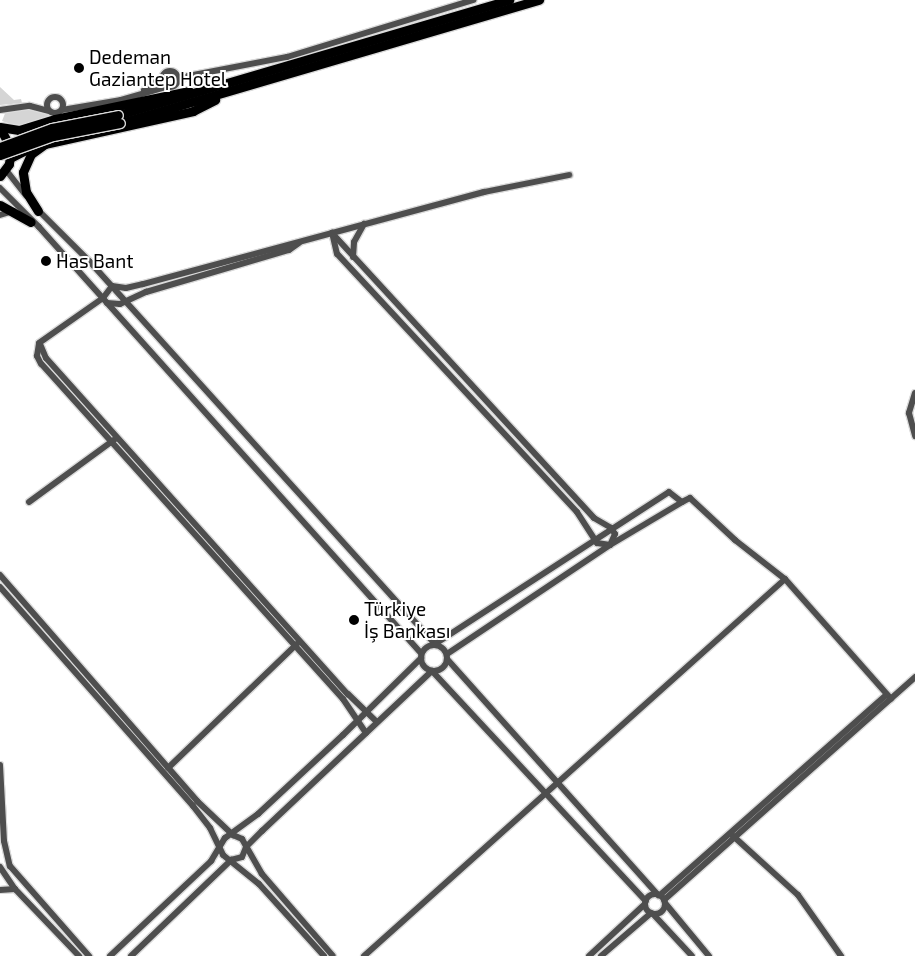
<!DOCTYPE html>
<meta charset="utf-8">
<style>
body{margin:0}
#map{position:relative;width:915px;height:956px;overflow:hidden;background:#fff;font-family:"Exo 2",sans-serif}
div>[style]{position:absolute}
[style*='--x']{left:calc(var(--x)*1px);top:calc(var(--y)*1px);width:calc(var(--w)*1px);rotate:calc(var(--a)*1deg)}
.green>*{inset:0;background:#d5d5d5}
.roads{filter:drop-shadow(1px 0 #dbdbdb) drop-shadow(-1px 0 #dbdbdb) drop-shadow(0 1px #dbdbdb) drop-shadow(0 -1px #dbdbdb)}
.minor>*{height:6px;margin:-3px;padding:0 3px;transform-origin:3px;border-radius:3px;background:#4e4e4e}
.minor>.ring{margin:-3px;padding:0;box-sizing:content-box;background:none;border:6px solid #4e4e4e;border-radius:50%}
.highway>*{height:9px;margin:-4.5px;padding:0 4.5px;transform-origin:4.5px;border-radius:4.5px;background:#000}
.bridges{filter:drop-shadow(1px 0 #dbdbdb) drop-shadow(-1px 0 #dbdbdb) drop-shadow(0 1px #dbdbdb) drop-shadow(0 -1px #dbdbdb)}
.highway-bridge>*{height:9px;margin:-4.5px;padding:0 4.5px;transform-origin:4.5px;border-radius:4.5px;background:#000}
.dots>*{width:14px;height:14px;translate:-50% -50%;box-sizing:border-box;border:2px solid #fff;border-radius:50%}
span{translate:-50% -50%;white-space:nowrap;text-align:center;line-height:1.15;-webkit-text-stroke:4px #fff;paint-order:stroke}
.poi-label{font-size:19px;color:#000}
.left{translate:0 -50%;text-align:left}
</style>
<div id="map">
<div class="green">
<i style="clip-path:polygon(0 87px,14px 100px,21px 99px,22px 103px,0 105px)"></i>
<i style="clip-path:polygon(42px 109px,54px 116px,19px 127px,2px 121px,6px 111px)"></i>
</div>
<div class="roads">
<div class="minor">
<i class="ring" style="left:162px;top:71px;width:10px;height:10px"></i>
<i style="--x:176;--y:83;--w:14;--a:-30"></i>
<i style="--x:188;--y:76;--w:101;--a:-10.9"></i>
<i style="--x:287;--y:57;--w:195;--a:-17"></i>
<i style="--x:144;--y:90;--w:22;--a:-36"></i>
<i class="ring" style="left:47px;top:97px;width:10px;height:10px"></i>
<i style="--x:0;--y:110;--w:30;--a:-8"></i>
<i style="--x:30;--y:106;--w:20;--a:15"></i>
<i style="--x:62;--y:110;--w:60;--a:-9.6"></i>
<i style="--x:121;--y:100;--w:47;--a:-16.1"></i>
<i style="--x:6;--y:170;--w:33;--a:52"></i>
<i style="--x:0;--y:188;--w:55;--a:45"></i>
<i style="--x:39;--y:227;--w:572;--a:48.12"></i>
<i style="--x:36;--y:208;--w:76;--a:45"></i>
<i style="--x:90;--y:262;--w:515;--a:47.91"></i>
<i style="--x:435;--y:644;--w:279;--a:-33"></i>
<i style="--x:669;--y:492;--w:16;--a:38"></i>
<i style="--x:682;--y:502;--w:9;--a:-27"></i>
<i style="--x:690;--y:498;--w:62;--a:43"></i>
<i style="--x:735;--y:540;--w:63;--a:38"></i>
<i style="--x:785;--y:579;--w:160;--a:48.5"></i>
<i style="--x:0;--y:215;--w:14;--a:-17"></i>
<i style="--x:332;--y:233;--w:387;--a:47.4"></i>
<i style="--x:594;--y:518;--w:20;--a:30"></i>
<i style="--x:611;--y:528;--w:7;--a:56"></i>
<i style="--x:615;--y:534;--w:12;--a:114"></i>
<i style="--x:610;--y:545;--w:13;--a:-171"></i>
<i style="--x:597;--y:543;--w:37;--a:-123"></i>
<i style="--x:577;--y:512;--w:352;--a:-132.9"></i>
<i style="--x:337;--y:254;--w:22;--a:-103"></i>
<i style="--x:353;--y:257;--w:15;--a:-86"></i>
<i style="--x:354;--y:242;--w:21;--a:-61"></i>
<i style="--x:107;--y:303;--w:13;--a:4"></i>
<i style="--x:120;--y:304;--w:29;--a:-25"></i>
<i style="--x:146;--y:292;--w:149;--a:-16.4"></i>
<i style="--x:289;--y:250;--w:12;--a:-35"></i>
<i style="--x:40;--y:344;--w:15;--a:67"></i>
<i style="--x:46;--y:358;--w:452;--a:48.1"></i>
<i style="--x:348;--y:694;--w:40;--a:44"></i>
<i style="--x:915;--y:393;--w:21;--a:107"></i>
<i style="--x:909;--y:413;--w:24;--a:75"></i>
<i style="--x:29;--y:502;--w:107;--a:-36.2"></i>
<i style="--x:0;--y:575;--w:300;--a:48.9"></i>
<i style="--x:197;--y:801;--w:50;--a:43.4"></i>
<i style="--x:233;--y:835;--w:10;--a:24"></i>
<i style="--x:242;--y:839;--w:40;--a:60.3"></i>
<i style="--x:262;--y:874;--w:108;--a:49.1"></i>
<i style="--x:0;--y:587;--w:292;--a:48.6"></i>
<i style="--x:193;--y:806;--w:28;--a:52"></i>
<i style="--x:210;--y:828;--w:30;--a:64"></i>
<i style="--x:223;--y:855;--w:46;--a:38.9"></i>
<i style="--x:259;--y:884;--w:97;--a:47.9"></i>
<i class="ring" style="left:421px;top:645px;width:20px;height:20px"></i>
<i style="--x:447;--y:654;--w:196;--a:-33.8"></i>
<i style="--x:610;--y:545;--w:84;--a:-30.8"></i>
<i style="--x:447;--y:659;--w:317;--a:48.2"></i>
<i style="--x:366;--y:733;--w:41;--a:-124.1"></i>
<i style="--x:343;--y:699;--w:451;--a:-132"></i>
<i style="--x:41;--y:364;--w:9;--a:-117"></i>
<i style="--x:37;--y:356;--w:13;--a:-81"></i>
<i style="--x:39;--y:343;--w:78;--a:-35.1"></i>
<i style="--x:103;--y:298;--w:15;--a:-53"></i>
<i style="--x:112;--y:286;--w:14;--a:8"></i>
<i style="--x:126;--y:288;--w:17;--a:-13"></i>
<i style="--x:143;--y:284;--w:353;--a:-15.1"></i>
<i style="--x:484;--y:192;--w:87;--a:-11.3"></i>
<i style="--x:0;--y:765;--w:76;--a:87"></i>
<i style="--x:4;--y:841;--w:26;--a:77"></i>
<i style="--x:10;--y:866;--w:120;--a:48.7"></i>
<i style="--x:168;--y:768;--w:179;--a:-43.9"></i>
<i style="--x:732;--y:835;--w:89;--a:42.3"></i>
<i style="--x:798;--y:895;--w:75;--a:54.8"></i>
<i style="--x:0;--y:867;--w:27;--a:56"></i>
<i style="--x:15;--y:889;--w:93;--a:46.3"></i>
<i style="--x:0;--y:890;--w:15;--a:-4"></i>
<i class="ring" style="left:645px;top:894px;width:14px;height:14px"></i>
<i style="--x:660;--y:895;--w:302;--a:-41.5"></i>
<i style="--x:664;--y:900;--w:336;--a:-41.6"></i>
<i style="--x:665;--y:903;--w:69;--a:50.3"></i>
<i style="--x:653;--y:914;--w:57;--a:47.1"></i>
<i style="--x:110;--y:956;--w:139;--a:-43.2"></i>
<i style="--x:211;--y:861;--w:27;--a:-59"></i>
<i style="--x:225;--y:838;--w:41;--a:-36"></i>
<i style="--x:258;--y:814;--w:116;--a:-42.9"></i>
<i style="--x:343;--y:735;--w:110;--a:-44.6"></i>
<i style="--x:131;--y:956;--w:139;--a:-43.8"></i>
<i style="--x:231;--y:860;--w:11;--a:-15"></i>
<i style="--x:242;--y:857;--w:11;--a:-68"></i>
<i style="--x:246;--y:847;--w:23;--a:-45"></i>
<i style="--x:262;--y:831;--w:233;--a:-43.3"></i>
<i style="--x:432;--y:671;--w:314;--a:47.1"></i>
<i style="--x:364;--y:956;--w:565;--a:-41.84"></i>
<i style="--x:589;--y:956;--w:76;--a:-42.9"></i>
<i style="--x:601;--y:956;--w:66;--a:-40.7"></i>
</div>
<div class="highway">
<i style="--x:118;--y:115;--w:408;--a:-16.4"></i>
<i style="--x:120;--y:123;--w:437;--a:-16.4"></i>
<i style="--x:0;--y:127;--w:19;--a:9"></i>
<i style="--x:19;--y:130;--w:38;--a:-17"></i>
<i style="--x:55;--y:119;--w:137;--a:-11.8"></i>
<i style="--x:0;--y:128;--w:24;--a:62"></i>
<i style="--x:11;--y:149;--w:15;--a:98"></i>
<i style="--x:9;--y:164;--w:15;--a:127"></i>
<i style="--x:40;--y:145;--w:157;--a:-12.5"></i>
<i style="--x:193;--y:111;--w:25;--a:-27"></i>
<i style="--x:10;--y:158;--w:20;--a:-27"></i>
<i style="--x:0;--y:205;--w:35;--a:29"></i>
<i style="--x:38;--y:211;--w:22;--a:-122"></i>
<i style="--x:26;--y:192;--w:20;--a:-99"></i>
<i style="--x:23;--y:172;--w:20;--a:-66"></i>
<i style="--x:31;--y:154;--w:17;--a:-36"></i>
</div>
</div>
<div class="bridges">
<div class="highway-bridge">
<i style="--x:0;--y:147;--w:55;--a:-20.1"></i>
<i style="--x:52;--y:128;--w:67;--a:-11.1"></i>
<i style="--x:0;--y:155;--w:56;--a:-19.7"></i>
<i style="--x:53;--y:136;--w:68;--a:-11"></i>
</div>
</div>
<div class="dots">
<i style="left:79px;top:68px;background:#000"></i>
<i style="left:46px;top:261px;background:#000"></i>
<i style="left:354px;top:620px;background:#000"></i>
</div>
<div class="poi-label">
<span class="left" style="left:89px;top:68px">Dedeman<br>Gaziantep Hotel</span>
<span class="left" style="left:56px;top:261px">Has Bant</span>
<span class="left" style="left:364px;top:620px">Türkiye<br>İş Bankası</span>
</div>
</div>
